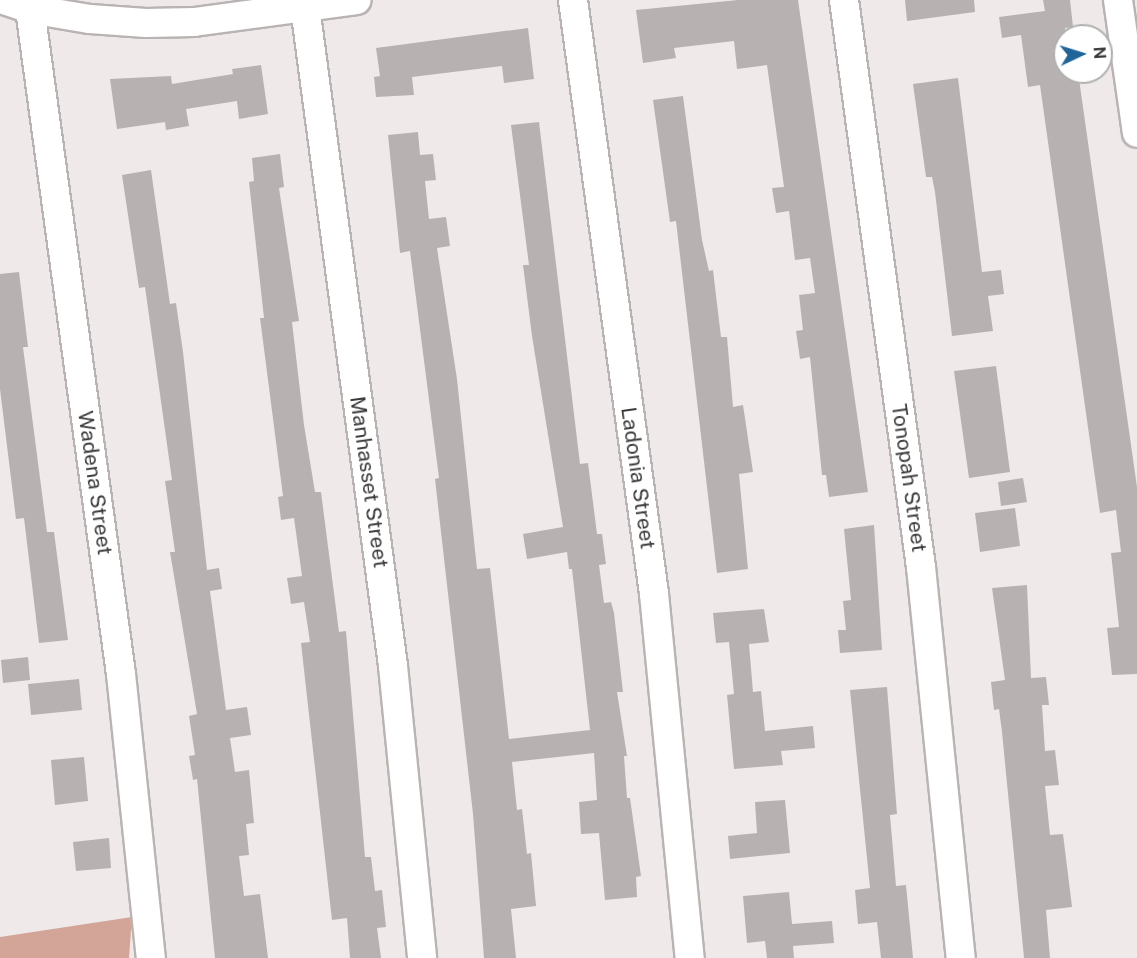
<!DOCTYPE html>
<style>
body{margin:0}
#map{position:relative;width:1137px;height:958px;overflow:hidden;background:#efeae9;font-family:"Public Sans",sans-serif}
div>[style]{position:absolute}
[style*='--x']{left:calc(var(--x)*1px);top:calc(var(--y)*1px);width:calc(var(--w)*1px);rotate:calc(var(--a)*1deg)}
.forest>*{inset:0;background:#d3a599}
.building>*{inset:0;background:#b7b2b1}
.roads{filter:drop-shadow(2px 0 #b9b4b3) drop-shadow(-2px 0 #b9b4b3) drop-shadow(0 2px #b9b4b3) drop-shadow(0 -2px #b9b4b3)}
.minor>*{height:28px;margin:-14px;padding:0 14px;transform-origin:14px;border-radius:14px;background:#fff}
span{translate:-50% -50%;white-space:nowrap;text-align:center;line-height:1.15;-webkit-text-stroke:6px #fff;paint-order:stroke}
.street-label{font-size:21px;color:#3a3838}
.north{position:absolute;left:1053px;top:24px;width:60px;height:60px;box-sizing:border-box;background:#fff;border:2px solid #b0afaf;border-radius:50%;rotate:86deg;font-size:16px;font-weight:700;line-height:24px;text-align:center;color:#3a3838}
.north::after{content:'';display:block;margin:auto;width:21px;height:27px;background:#1f659a;clip-path:polygon(50% 0,100% 100%,50% 72%,0 100%)}
</style>
<div id="map">
<div class="forest">
<i style="clip-path:polygon(132px 917px,129px 958px,0 958px,0 937px)"></i>
</div>
<div class="building">
<i style="clip-path:polygon(738px 0,798px 0,868px 492px,829px 497px,826px 475px,822px 475px,810px 357px,800px 359px,796px 331px,803px 330px,799px 295px,815px 293px,810px 258px,795px 260px,789px 211px,776px 213px,772px 188px,784px 187px,767px 65px,737px 69px,734px 41px,674px 48px,676px 58px,643px 63px,636px 10px)"></i>
<i style="clip-path:polygon(905px 0,974px 0,975px 12px,907px 21px)"></i>
<i style="clip-path:polygon(1043px 0,1070px 0,1073px 27px,1065px 28px,1065px 72px,1078px 72px,1137px 487px,1137px 674px,1112px 675px,1107px 628px,1119px 627px,1111px 553px,1121px 552px,1116px 510px,1100px 513px,1040px 85px,1028px 87px,1021px 35px,1002px 38px,999px 17px,1045px 11px)"></i>
<i style="clip-path:polygon(528px 28px,534px 79px,504px 83px,502px 66px,412px 77px,414px 95px,376px 97px,374px 77px,380px 76px,376px 48px)"></i>
<i style="clip-path:polygon(261px 65px,268px 114px,239px 119px,237px 101px,186px 109px,189px 126px,166px 130px,165px 122px,117px 129px,110px 79px,171px 76px,172px 84px,233px 74px,232px 69px)"></i>
<i style="clip-path:polygon(958px 78px,982px 272px,1001px 270px,1004px 294px,988px 296px,993px 331px,952px 336px,935px 192px,932px 177px,926px 177px,913px 84px)"></i>
<i style="clip-path:polygon(683px 96px,702px 240px,709px 271px,713px 270px,721px 337px,727px 337px,733px 407px,743px 405px,753px 472px,739px 474px,748px 569px,717px 573px,676px 221px,670px 222px,653px 100px)"></i>
<i style="clip-path:polygon(539px 122px,580px 464px,588px 463px,597px 534px,602px 534px,606px 564px,599px 565px,604px 603px,611px 602px,614px 613px,623px 692px,617px 692px,627px 756px,624px 756px,627px 798px,630px 798px,641px 876px,636px 877px,637px 897px,605px 900px,599px 833px,581px 834px,579px 802px,597px 800px,594px 753px,512px 762px,517px 810px,522px 809px,527px 854px,531px 853px,536px 906px,511px 909px,516px 958px,484px 958px,473px 814px,435px 479px,439px 478px,410px 251px,400px 253px,388px 135px,418px 132px,420px 155px,433px 154px,436px 180px,425px 181px,429px 219px,446px 217px,450px 246px,437px 248px,457px 379px,477px 569px,490px 568px,509px 739px,590px 730px,572px 569px,569px 569px,567px 552px,527px 559px,523px 534px,563px 527px,532px 336px,523px 265px,529px 265px,511px 125px)"></i>
<i style="clip-path:polygon(280px 154px,284px 187px,279px 188px,299px 321px,292px 322px,304px 425px,315px 492px,321px 492px,339px 632px,346px 631px,365px 857px,371px 857px,375px 891px,382px 890px,386px 927px,377px 928px,381px 958px,350px 958px,347px 918px,332px 920px,301px 643px,310px 642px,304px 602px,291px 604px,287px 578px,302px 576px,294px 518px,281px 520px,278px 497px,283px 496px,260px 318px,264px 318px,249px 182px,254px 181px,252px 158px)"></i>
<i style="clip-path:polygon(151px 170px,170px 304px,176px 303px,183px 352px,207px 570px,219px 568px,222px 589px,210px 591px,226px 710px,247px 707px,251px 735px,230px 738px,235px 772px,249px 770px,254px 823px,246px 824px,249px 855px,239px 856px,244px 896px,260px 894px,268px 958px,215px 958px,197px 779px,193px 780px,189px 756px,195px 755px,189px 716px,197px 714px,170px 552px,175px 552px,165px 481px,172px 480px,145px 287px,139px 288px,122px 175px)"></i>
<i style="clip-path:polygon(19px 272px,28px 347px,23px 347px,47px 532px,54px 532px,68px 640px,39px 643px,24px 518px,16px 519px,0 389px,0 274px)"></i>
<i style="clip-path:polygon(996px 366px,1010px 472px,969px 478px,954px 371px)"></i>
<i style="clip-path:polygon(1023px 478px,1027px 502px,1001px 506px,998px 482px)"></i>
<i style="clip-path:polygon(1015px 508px,1020px 546px,980px 552px,975px 513px)"></i>
<i style="clip-path:polygon(874px 525px,882px 650px,840px 653px,838px 630px,846px 630px,843px 601px,851px 600px,844px 529px)"></i>
<i style="clip-path:polygon(1027px 585px,1031px 678px,1046px 677px,1049px 705px,1042px 705px,1045px 751px,1055px 750px,1059px 785px,1045px 786px,1050px 835px,1063px 834px,1072px 907px,1046px 910px,1050px 958px,1024px 958px,1002px 732px,999px 709px,994px 710px,991px 682px,1005px 680px,992px 588px)"></i>
<i style="clip-path:polygon(764px 609px,769px 642px,749px 644px,753px 692px,761px 691px,765px 731px,813px 726px,815px 748px,781px 751px,783px 765px,734px 769px,727px 695px,734px 694px,729px 642px,716px 643px,713px 613px)"></i>
<i style="clip-path:polygon(28px 657px,30px 680px,3px 683px,1px 660px)"></i>
<i style="clip-path:polygon(79px 679px,82px 710px,31px 715px,28px 684px)"></i>
<i style="clip-path:polygon(887px 687px,897px 814px,890px 815px,896px 886px,906px 885px,913px 958px,881px 958px,877px 922px,858px 924px,855px 890px,870px 888px,850px 690px)"></i>
<i style="clip-path:polygon(84px 757px,88px 801px,55px 805px,51px 760px)"></i>
<i style="clip-path:polygon(785px 800px,790px 853px,730px 859px,728px 836px,757px 833px,755px 802px)"></i>
<i style="clip-path:polygon(109px 838px,111px 868px,76px 871px,73px 842px)"></i>
<i style="clip-path:polygon(789px 892px,792px 924px,832px 921px,834px 943px,793px 946px,794px 958px,767px 958px,765px 941px,747px 943px,743px 896px)"></i>
</div>
<div class="roads">
<div class="minor">
<i style="--x:4;--y:0;--w:28;--a:19"></i>
<i style="--x:30;--y:9;--w:61;--a:9.5"></i>
<i style="--x:90;--y:19;--w:56;--a:4.1"></i>
<i style="--x:146;--y:23;--w:48;--a:-1.2"></i>
<i style="--x:194;--y:22;--w:164;--a:-7.7"></i>
<i style="--x:573;--y:0;--w:599;--a:82.23"></i>
<i style="--x:654;--y:594;--w:366;--a:84.4"></i>
<i style="--x:844;--y:0;--w:572;--a:82.27"></i>
<i style="--x:921;--y:567;--w:393;--a:84.2"></i>
<i style="--x:1118;--y:0;--w:134;--a:81.9"></i>
<i style="--x:305;--y:7;--w:665;--a:82.39"></i>
<i style="--x:393;--y:666;--w:293;--a:84.3"></i>
<i style="--x:30;--y:9;--w:671;--a:82.21"></i>
<i style="--x:121;--y:674;--w:286;--a:84"></i>
</div>
</div>
<div class="street-label">
<span style="left:638px;top:478px;rotate:82deg">Ladonia Street</span>
<span style="left:909px;top:478px;rotate:82deg">Tonopah Street</span>
<span style="left:369px;top:482px;rotate:82deg">Manhasset Street</span>
<span style="left:95px;top:483px;rotate:82deg">Wadena Street</span>
</div>
<div class="north">N</div>
</div>
